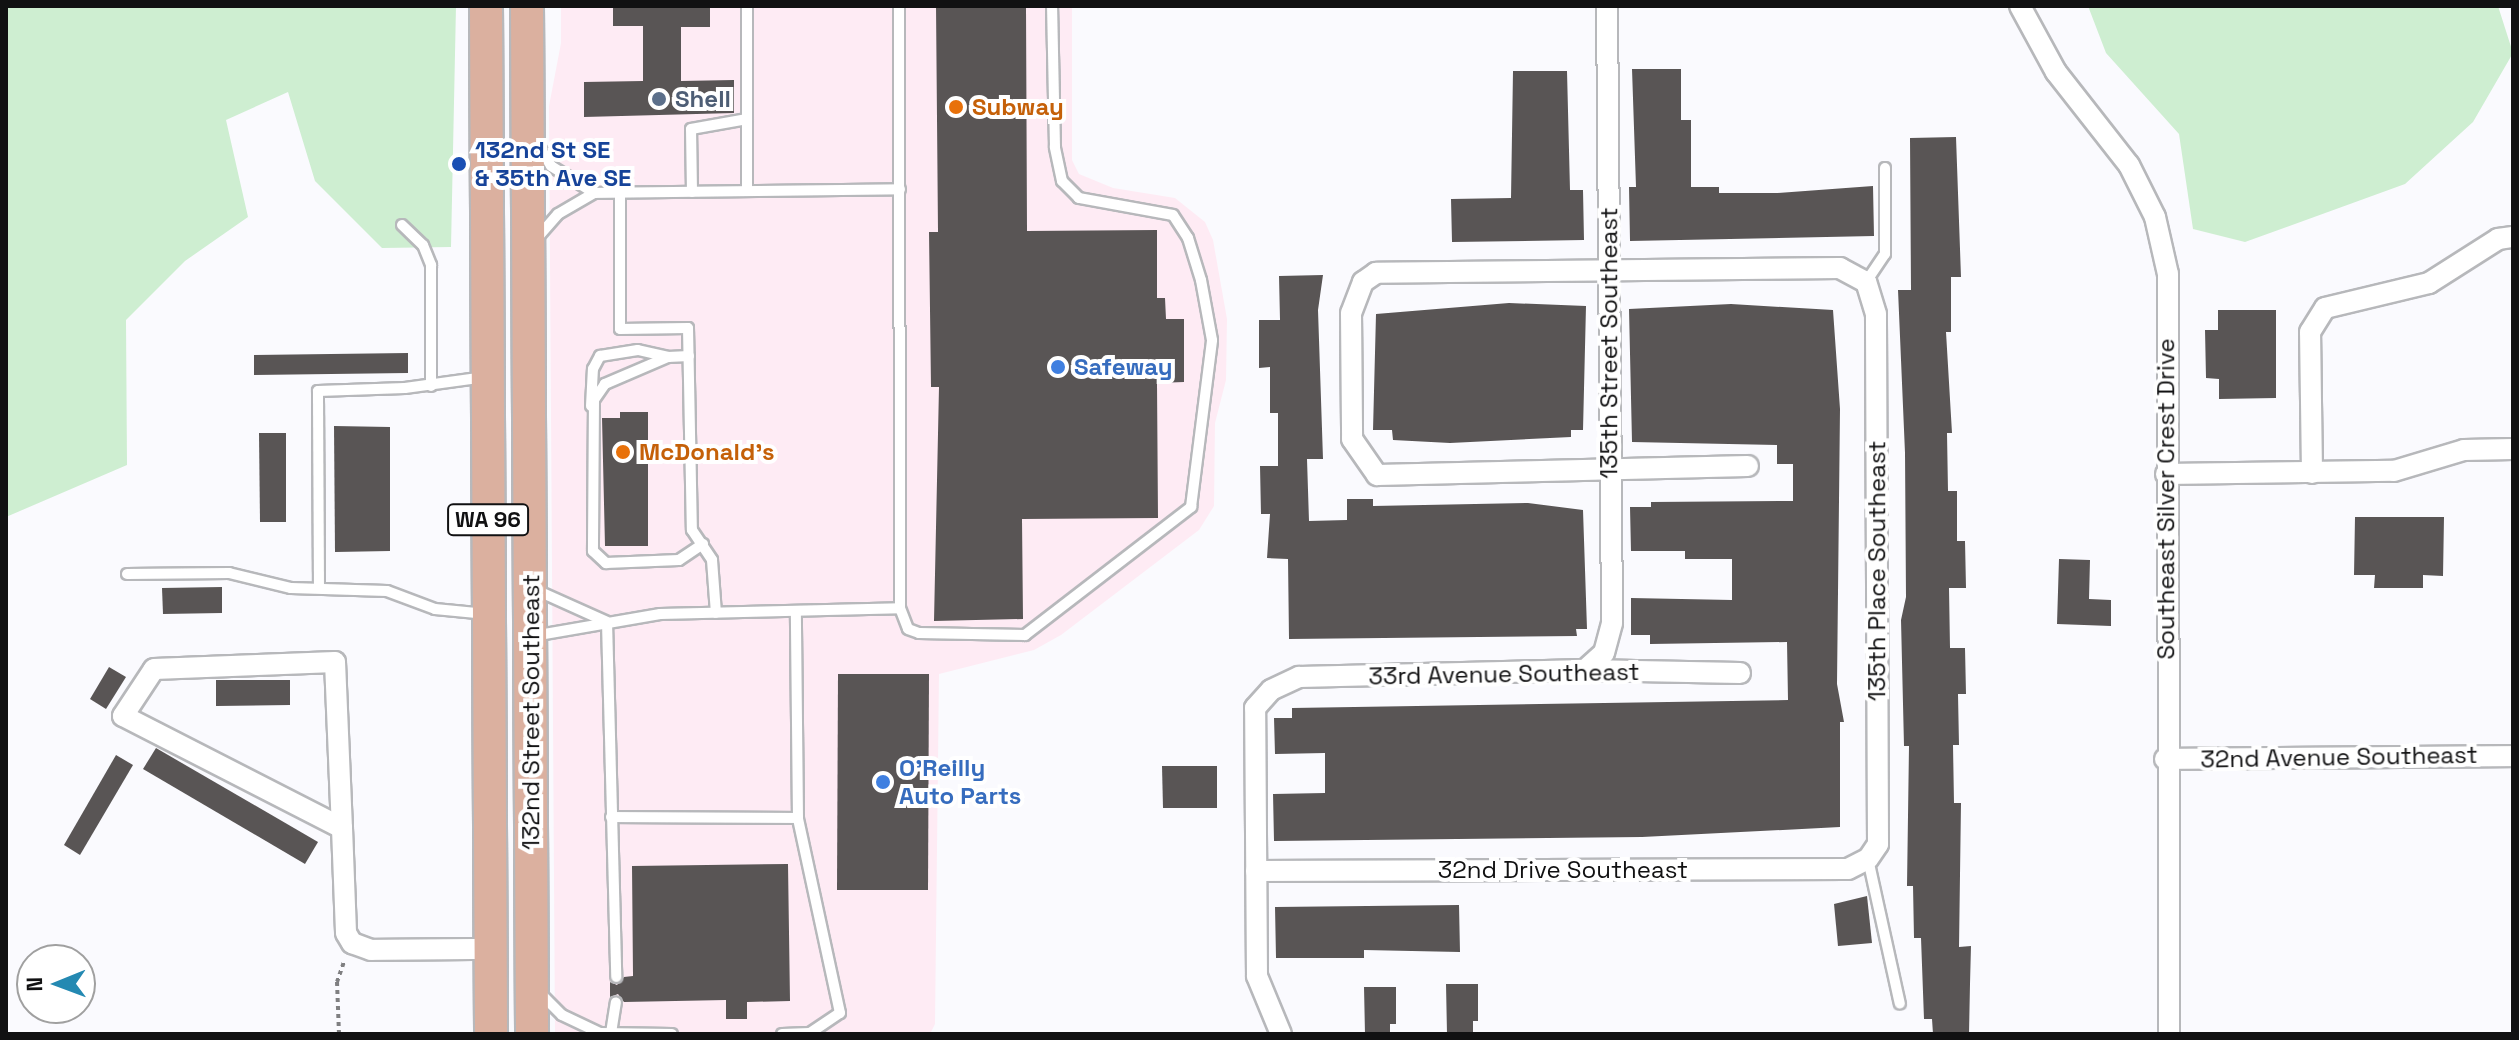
<!DOCTYPE html>
<style>
body{margin:0}
#map{position:relative;width:2519px;height:1040px;overflow:hidden;background:#fafafe;font-family:"Space Grotesk",sans-serif}
div>[style]{position:absolute}
[style*='--x']{left:calc(var(--x)*1px);top:calc(var(--y)*1px);width:calc(var(--w)*1px);rotate:calc(var(--a)*1deg)}
.commercial>*{inset:0;background:#feebf4}
.green>*{inset:0;background:#ceeed1}
.building>*{inset:0;background:#595555}
.path>*{height:4px;margin-top:-2px;transform-origin:0;background:repeating-linear-gradient(90deg,#7f7f81 0 4px,transparent 0 8px)}
.roads{filter:drop-shadow(2px 0 #b7b8bb) drop-shadow(-2px 0 #b7b8bb) drop-shadow(0 2px #b7b8bb) drop-shadow(0 -2px #b7b8bb)}
.service>*{height:10px;margin:-5px;padding:0 5px;transform-origin:5px;border-radius:5px;background:#fff}
.minor>*{height:20px;margin:-10px;padding:0 10px;transform-origin:10px;border-radius:10px;background:#fff}
.primary>*{height:32px;margin:-16px;padding:0 16px;transform-origin:16px;border-radius:16px;background:#dbb09f}
.dots>*{width:22px;height:22px;translate:-50% -50%;box-sizing:border-box;border:4px solid #fff;border-radius:50%}
span{translate:-50% -50%;white-space:nowrap;text-align:center;line-height:1.15;-webkit-text-stroke:8px #fff;paint-order:stroke}
.shield-label span{padding:2px 6px;background:#fff;border:2px solid;border-radius:6px;-webkit-text-stroke-width:0}
.shield-label{font-size:22px;color:#111112;font-weight:700}
.service-label{font-size:24px;color:#4e5e75;font-weight:700}
.left{translate:0 -50%;text-align:left}
.food-label{font-size:24px;color:#c56008;font-weight:700}
.transit-label{font-size:24px;color:#164399;font-weight:700}
.street-label{font-size:24px;color:#111112}
.shop-label{font-size:24px;color:#366cbe;font-weight:700}
.frame{position:absolute;inset:0;border:8px solid #111112;pointer-events:none}
.north{position:absolute;left:16px;top:944px;width:80px;height:80px;box-sizing:border-box;background:#fff;border:2px solid #a0a0a0;border-radius:50%;rotate:269deg;font-size:22px;font-weight:700;line-height:32px;text-align:center;color:#111112}
.north::after{content:'';display:block;margin:auto;width:28px;height:36px;background:#2489b2;clip-path:polygon(50% 0,100% 100%,50% 72%,0 100%)}
</style>
<div id="map">
<div class="commercial">
<i style="clip-path:polygon(561px 6px,1072px 6px,1072px 160px,1079px 174px,1113px 188px,1175px 198px,1205px 222px,1213px 240px,1227px 319px,1226px 380px,1215px 423px,1214px 506px,1199px 530px,1061px 635px,1034px 650px,939px 674px,935px 1024px,930px 1034px,555px 1034px,549px 106px,561px 43px)"></i>
</div>
<div class="green">
<i style="clip-path:polygon(6px 6px,456px 6px,451px 247px,382px 248px,315px 181px,288px 92px,226px 120px,248px 217px,185px 261px,126px 320px,127px 465px,6px 517px)"></i>
<i style="clip-path:polygon(2088px 6px,2498px 6px,2513px 53px,2473px 122px,2405px 184px,2245px 242px,2193px 229px,2179px 134px,2106px 53px)"></i>
</div>
<div class="building">
<i style="clip-path:polygon(613px 6px,710px 6px,710px 27px,681px 27px,681px 81px,734px 80px,734px 113px,584px 117px,584px 82px,643px 81px,643px 26px,613px 26px)"></i>
<i style="clip-path:polygon(936px 6px,1026px 6px,1027px 231px,1157px 230px,1157px 298px,1165px 298px,1166px 319px,1184px 319px,1184px 382px,1157px 383px,1158px 518px,1022px 519px,1023px 619px,934px 621px,939px 387px,931px 387px,929px 232px,938px 232px)"></i>
<i style="clip-path:polygon(1632px 69px,1681px 69px,1681px 120px,1691px 120px,1691px 187px,1719px 187px,1719px 193px,1778px 193px,1873px 186px,1874px 236px,1630px 241px,1629px 187px,1636px 187px)"></i>
<i style="clip-path:polygon(1513px 71px,1567px 71px,1570px 190px,1583px 190px,1584px 240px,1452px 242px,1451px 199px,1511px 198px)"></i>
<i style="clip-path:polygon(1956px 137px,1961px 277px,1951px 277px,1951px 332px,1946px 332px,1952px 433px,1947px 433px,1948px 491px,1957px 491px,1957px 541px,1965px 541px,1966px 588px,1949px 588px,1950px 648px,1965px 648px,1966px 694px,1958px 694px,1959px 745px,1953px 745px,1954px 803px,1961px 803px,1959px 947px,1971px 946px,1970px 984px,1969px 1034px,1933px 1034px,1932px 1019px,1924px 1019px,1921px 938px,1914px 938px,1913px 886px,1907px 886px,1909px 746px,1904px 746px,1901px 620px,1906px 597px,1905px 453px,1898px 290px,1911px 290px,1910px 138px)"></i>
<i style="clip-path:polygon(1323px 275px,1318px 310px,1323px 459px,1307px 459px,1309px 521px,1347px 520px,1347px 499px,1373px 499px,1373px 506px,1528px 503px,1583px 510px,1587px 629px,1576px 629px,1577px 636px,1289px 639px,1288px 559px,1267px 558px,1270px 514px,1261px 514px,1260px 466px,1278px 466px,1278px 413px,1270px 413px,1270px 367px,1259px 368px,1259px 320px,1280px 320px,1279px 276px)"></i>
<i style="clip-path:polygon(1509px 303px,1586px 306px,1583px 430px,1571px 430px,1571px 437px,1450px 443px,1393px 440px,1392px 430px,1373px 430px,1376px 314px)"></i>
<i style="clip-path:polygon(1731px 304px,1833px 310px,1840px 409px,1837px 684px,1844px 722px,1840px 722px,1840px 827px,1642px 837px,1274px 841px,1273px 794px,1325px 793px,1325px 753px,1275px 754px,1274px 718px,1292px 718px,1292px 708px,1788px 700px,1787px 642px,1650px 644px,1650px 635px,1631px 635px,1631px 598px,1732px 600px,1732px 559px,1685px 559px,1685px 551px,1631px 551px,1630px 507px,1651px 507px,1651px 502px,1793px 501px,1793px 464px,1777px 464px,1777px 445px,1632px 442px,1629px 309px)"></i>
<i style="clip-path:polygon(2218px 310px,2276px 310px,2276px 398px,2219px 399px,2219px 379px,2206px 378px,2205px 330px,2218px 330px)"></i>
<i style="clip-path:polygon(408px 353px,408px 373px,254px 375px,254px 355px)"></i>
<i style="clip-path:polygon(620px 412px,648px 412px,648px 546px,605px 546px,602px 418px,620px 418px)"></i>
<i style="clip-path:polygon(334px 426px,390px 427px,390px 551px,335px 552px)"></i>
<i style="clip-path:polygon(259px 433px,286px 433px,286px 522px,260px 522px)"></i>
<i style="clip-path:polygon(2355px 517px,2444px 517px,2443px 576px,2423px 575px,2423px 588px,2374px 588px,2375px 575px,2354px 575px)"></i>
<i style="clip-path:polygon(2059px 559px,2090px 560px,2089px 599px,2111px 600px,2111px 626px,2057px 624px)"></i>
<i style="clip-path:polygon(222px 587px,222px 613px,163px 614px,162px 588px)"></i>
<i style="clip-path:polygon(109px 667px,126px 677px,106px 709px,90px 699px)"></i>
<i style="clip-path:polygon(838px 674px,929px 674px,928px 890px,837px 890px)"></i>
<i style="clip-path:polygon(216px 680px,290px 680px,290px 705px,216px 706px)"></i>
<i style="clip-path:polygon(156px 748px,318px 842px,305px 864px,143px 769px)"></i>
<i style="clip-path:polygon(116px 755px,133px 765px,80px 855px,64px 845px)"></i>
<i style="clip-path:polygon(1162px 766px,1217px 766px,1217px 808px,1163px 808px)"></i>
<i style="clip-path:polygon(788px 864px,790px 1001px,747px 1002px,747px 1019px,726px 1019px,726px 1000px,624px 1002px,618px 994px,610px 997px,610px 982px,617px 985px,624px 977px,633px 976px,632px 866px)"></i>
<i style="clip-path:polygon(1867px 896px,1872px 943px,1838px 946px,1834px 904px)"></i>
<i style="clip-path:polygon(1459px 905px,1460px 952px,1364px 950px,1364px 958px,1276px 958px,1275px 907px)"></i>
<i style="clip-path:polygon(1446px 984px,1478px 984px,1478px 1021px,1473px 1021px,1473px 1034px,1447px 1034px)"></i>
<i style="clip-path:polygon(1364px 987px,1396px 987px,1396px 1024px,1390px 1024px,1390px 1034px,1365px 1034px)"></i>
</div>
<div class="path">
<i style="--x:339;--y:1034;--w:52;--a:-92.2"></i>
<i style="--x:337;--y:982;--w:21;--a:-71"></i>
</div>
<div class="roads">
<div class="service">
<i style="--x:747;--y:6;--w:185;--a:90"></i>
<i style="--x:539;--y:146;--w:23;--a:59"></i>
<i style="--x:551;--y:166;--w:51;--a:32.1"></i>
<i style="--x:692;--y:192;--w:63;--a:-90.9"></i>
<i style="--x:691;--y:129;--w:57;--a:-10.1"></i>
<i style="--x:620;--y:193;--w:136;--a:90"></i>
<i style="--x:620;--y:329;--w:68;--a:-0.8"></i>
<i style="--x:688;--y:328;--w:202;--a:88.9"></i>
<i style="--x:692;--y:530;--w:36;--a:56"></i>
<i style="--x:712;--y:560;--w:53;--a:85.7"></i>
<i style="--x:402;--y:225;--w:29;--a:44"></i>
<i style="--x:423;--y:245;--w:22;--a:68"></i>
<i style="--x:431;--y:265;--w:121;--a:90"></i>
<i style="--x:538;--y:237;--w:30;--a:-49"></i>
<i style="--x:558;--y:214;--w:42;--a:-30.3"></i>
<i style="--x:594;--y:193;--w:306;--a:-0.7"></i>
<i style="--x:1866;--y:282;--w:34;--a:-56"></i>
<i style="--x:1885;--y:254;--w:86;--a:-90"></i>
<i style="--x:689;--y:356;--w:21;--a:177"></i>
<i style="--x:668;--y:357;--w:69;--a:156.8"></i>
<i style="--x:605;--y:384;--w:19;--a:125"></i>
<i style="--x:594;--y:400;--w:151;--a:90.4"></i>
<i style="--x:593;--y:551;--w:18;--a:43"></i>
<i style="--x:606;--y:563;--w:73;--a:-2.4"></i>
<i style="--x:679;--y:560;--w:29;--a:-34"></i>
<i style="--x:591;--y:406;--w:37;--a:-87"></i>
<i style="--x:593;--y:369;--w:15;--a:-62"></i>
<i style="--x:600;--y:356;--w:38;--a:-9"></i>
<i style="--x:638;--y:350;--w:31;--a:13"></i>
<i style="--x:127;--y:574;--w:102;--a:-0.6"></i>
<i style="--x:229;--y:573;--w:64;--a:13.6"></i>
<i style="--x:291;--y:588;--w:96;--a:1.8"></i>
<i style="--x:387;--y:591;--w:51;--a:20.6"></i>
<i style="--x:435;--y:609;--w:52;--a:5.5"></i>
<i style="--x:319;--y:588;--w:197;--a:-90.3"></i>
<i style="--x:318;--y:391;--w:87;--a:-2"></i>
<i style="--x:405;--y:388;--w:81;--a:-7.8"></i>
<i style="--x:536;--y:590;--w:76;--a:24.2"></i>
<i style="--x:900;--y:608;--w:22;--a:69"></i>
<i style="--x:908;--y:629;--w:12;--a:20"></i>
<i style="--x:919;--y:633;--w:106;--a:1.1"></i>
<i style="--x:1025;--y:635;--w:210;--a:-37.6"></i>
<i style="--x:1191;--y:507;--w:168;--a:-82.8"></i>
<i style="--x:1212;--y:340;--w:61;--a:-100.4"></i>
<i style="--x:1201;--y:280;--w:44;--a:-107.2"></i>
<i style="--x:1188;--y:238;--w:27;--a:-123"></i>
<i style="--x:1173;--y:215;--w:96;--a:-169.7"></i>
<i style="--x:1079;--y:198;--w:24;--a:-135"></i>
<i style="--x:1062;--y:181;--w:35;--a:-102"></i>
<i style="--x:1055;--y:147;--w:141;--a:-91.2"></i>
<i style="--x:607;--y:622;--w:355;--a:88.5"></i>
<i style="--x:533;--y:636;--w:129;--a:-9.8"></i>
<i style="--x:660;--y:614;--w:240;--a:-1.4"></i>
<i style="--x:900;--y:608;--w:602;--a:-90.1"></i>
<i style="--x:611;--y:817;--w:187;--a:0.3"></i>
<i style="--x:1868;--y:859;--w:148;--a:77.6"></i>
<i style="--x:540;--y:993;--w:31;--a:45"></i>
<i style="--x:562;--y:1015;--w:42;--a:25.3"></i>
<i style="--x:600;--y:1033;--w:72;--a:0.8"></i>
<i style="--x:611;--y:1033;--w:31;--a:-81"></i>
<i style="--x:782;--y:1034;--w:28;--a:-2"></i>
<i style="--x:810;--y:1033;--w:36;--a:-34"></i>
<i style="--x:840;--y:1013;--w:199;--a:-102.2"></i>
<i style="--x:798;--y:818;--w:207;--a:-90.6"></i>
</div>
<div class="minor">
<i style="--x:2020;--y:6;--w:75;--a:61.4"></i>
<i style="--x:2056;--y:72;--w:118;--a:51.9"></i>
<i style="--x:2129;--y:165;--w:58;--a:63.4"></i>
<i style="--x:2155;--y:217;--w:58;--a:77.2"></i>
<i style="--x:2168;--y:274;--w:760;--a:89.92"></i>
<i style="--x:2312;--y:473;--w:141;--a:-90.8"></i>
<i style="--x:2310;--y:332;--w:28;--a:-58"></i>
<i style="--x:2325;--y:308;--w:107;--a:-13.5"></i>
<i style="--x:2429;--y:283;--w:82;--a:-32.5"></i>
<i style="--x:2498;--y:239;--w:15;--a:-8"></i>
<i style="--x:2166;--y:474;--w:228;--a:-0.8"></i>
<i style="--x:2394;--y:471;--w:73;--a:-16.7"></i>
<i style="--x:2464;--y:450;--w:49;--a:-1.2"></i>
<i style="--x:1585;--y:670;--w:25;--a:-42"></i>
<i style="--x:1604;--y:653;--w:31;--a:-75"></i>
<i style="--x:1612;--y:623;--w:617;--a:-90.46"></i>
<i style="--x:2165;--y:759;--w:348;--a:-0.5"></i>
<i style="--x:342;--y:828;--w:246;--a:-152.9"></i>
<i style="--x:123;--y:716;--w:56;--a:-56.6"></i>
<i style="--x:154;--y:669;--w:181;--a:-2.2"></i>
<i style="--x:335;--y:662;--w:166;--a:87.6"></i>
<i style="--x:342;--y:828;--w:105;--a:87.8"></i>
<i style="--x:346;--y:933;--w:12;--a:59"></i>
<i style="--x:352;--y:943;--w:20;--a:20"></i>
<i style="--x:371;--y:950;--w:120;--a:-0.5"></i>
<i style="--x:1256;--y:871;--w:592;--a:-0.19"></i>
<i style="--x:1848;--y:869;--w:22;--a:-27"></i>
<i style="--x:1868;--y:859;--w:18;--a:-56"></i>
<i style="--x:1878;--y:844;--w:530;--a:-90.22"></i>
<i style="--x:1876;--y:314;--w:34;--a:-107"></i>
<i style="--x:1866;--y:282;--w:30;--a:-152"></i>
<i style="--x:1840;--y:268;--w:464;--a:179.4"></i>
<i style="--x:1376;--y:273;--w:16;--a:145"></i>
<i style="--x:1363;--y:282;--w:33;--a:111"></i>
<i style="--x:1351;--y:313;--w:126;--a:89.5"></i>
<i style="--x:1352;--y:439;--w:44;--a:55.2"></i>
<i style="--x:1377;--y:475;--w:371;--a:-1.4"></i>
<i style="--x:1281;--y:1034;--w:63;--a:-112.5"></i>
<i style="--x:1257;--y:976;--w:268;--a:-90.4"></i>
<i style="--x:1255;--y:708;--w:24;--a:-48"></i>
<i style="--x:1271;--y:690;--w:31;--a:-25"></i>
<i style="--x:1299;--y:677;--w:286;--a:-1.4"></i>
<i style="--x:1585;--y:670;--w:155;--a:1.1"></i>
</div>
<div class="primary">
<i style="--x:486;--y:6;--w:1028;--a:89.72"></i>
<i style="--x:527;--y:6;--w:1028;--a:89.72"></i>
</div>
</div>
<div class="dots">
<i style="left:659px;top:99px;background:#5c6f8a"></i>
<i style="left:956px;top:107px;background:#e8710a"></i>
<i style="left:459px;top:164px;background:#1a4fb4"></i>
<i style="left:1058px;top:367px;background:#3f7fe0"></i>
<i style="left:623px;top:452px;background:#e8710a"></i>
<i style="left:883px;top:782px;background:#3f7fe0"></i>
</div>
<div class="shield-label">
<span style="left:488px;top:520px">WA 96</span>
</div>
<div class="service-label">
<span class="left" style="left:675px;top:99px">Shell</span>
</div>
<div class="food-label">
<span class="left" style="left:972px;top:107px">Subway</span>
<span class="left" style="left:639px;top:452px">McDonald's</span>
</div>
<div class="transit-label">
<span class="left" style="left:475px;top:164px">132nd St SE<br>&amp; 35th Ave SE</span>
</div>
<div class="street-label">
<span style="left:1609px;top:343px;rotate:-90deg">135th Street Southeast</span>
<span style="left:2166px;top:499px;rotate:-90deg">Southeast Silver Crest Drive</span>
<span style="left:1877px;top:571px;rotate:-90deg">135th Place Southeast</span>
<span style="left:1504px;top:674px;rotate:-1deg">33rd Avenue Southeast</span>
<span style="left:531px;top:712px;rotate:-90deg">132nd Street Southeast</span>
<span style="left:2339px;top:757px;rotate:-1deg">32nd Avenue Southeast</span>
<span style="left:1563px;top:870px">32nd Drive Southeast</span>
</div>
<div class="shop-label">
<span class="left" style="left:1074px;top:367px">Safeway</span>
<span class="left" style="left:899px;top:782px">O'Reilly<br>Auto Parts</span>
</div>
<div class="frame"></div>
<div class="north">N</div>
</div>
